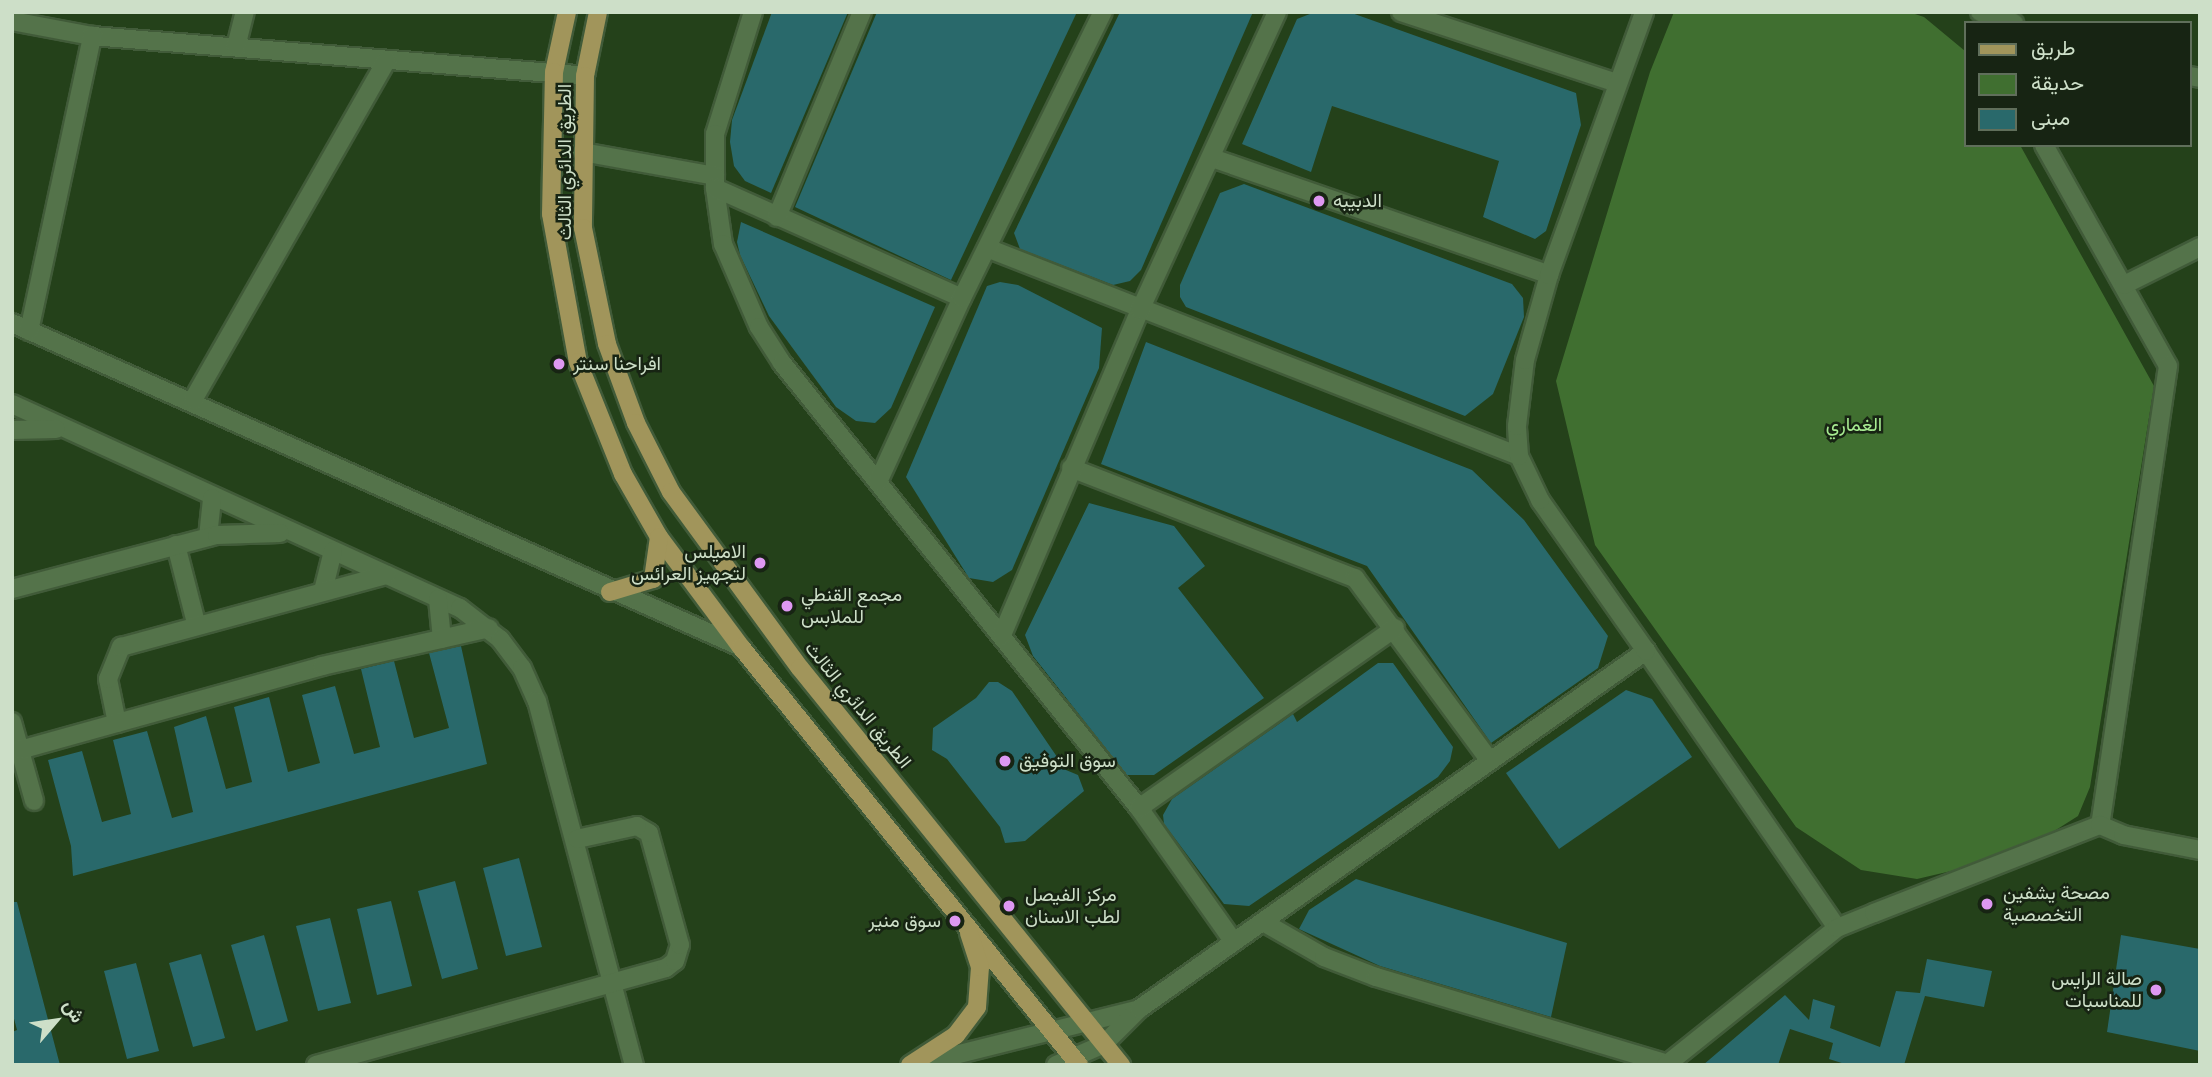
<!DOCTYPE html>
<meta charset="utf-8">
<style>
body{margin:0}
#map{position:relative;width:2212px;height:1077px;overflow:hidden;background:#24411a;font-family:Raleway,Vazirmatn,sans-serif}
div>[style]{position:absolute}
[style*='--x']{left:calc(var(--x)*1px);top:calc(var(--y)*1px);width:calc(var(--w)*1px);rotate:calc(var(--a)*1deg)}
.green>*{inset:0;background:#406f30}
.building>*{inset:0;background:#29696b}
.roads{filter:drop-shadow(2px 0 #415b39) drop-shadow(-2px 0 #415b39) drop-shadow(0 2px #415b39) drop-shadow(0 -2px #415b39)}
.minor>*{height:18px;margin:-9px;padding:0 9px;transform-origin:9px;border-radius:9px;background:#54734a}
.major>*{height:18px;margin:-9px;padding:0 9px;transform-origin:9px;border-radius:9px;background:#a1955b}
.dots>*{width:19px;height:19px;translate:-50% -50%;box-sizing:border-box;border:4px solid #172413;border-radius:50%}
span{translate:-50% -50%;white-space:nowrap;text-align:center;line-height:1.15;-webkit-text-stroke:5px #172413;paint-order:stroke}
.street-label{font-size:19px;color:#cddfc8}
.poi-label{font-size:19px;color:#cddfc8}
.left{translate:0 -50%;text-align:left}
.right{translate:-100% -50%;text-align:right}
.park-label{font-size:19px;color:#a8ec92}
.frame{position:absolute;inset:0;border:14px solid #cddfc8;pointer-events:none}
.legend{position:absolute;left:1964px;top:21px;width:228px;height:126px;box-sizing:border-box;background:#172413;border:2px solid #606f5b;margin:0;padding:9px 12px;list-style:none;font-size:21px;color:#cddfc8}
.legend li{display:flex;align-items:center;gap:14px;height:35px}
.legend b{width:35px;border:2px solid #606f5b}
.north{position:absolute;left:21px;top:986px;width:70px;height:70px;-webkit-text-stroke:5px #172413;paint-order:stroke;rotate:61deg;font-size:19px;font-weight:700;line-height:28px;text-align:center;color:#cddfc8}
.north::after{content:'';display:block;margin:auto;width:24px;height:32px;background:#cddfc8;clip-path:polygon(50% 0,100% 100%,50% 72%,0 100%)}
</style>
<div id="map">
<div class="green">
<i style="clip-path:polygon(1674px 12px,1909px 12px,1924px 17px,1965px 51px,1965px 145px,2020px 145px,2154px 386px,2090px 787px,2078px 816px,2048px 835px,1981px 864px,1917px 879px,1861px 870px,1796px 827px,1595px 545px,1556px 381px,1650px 72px)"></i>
</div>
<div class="building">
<i style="clip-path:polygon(772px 12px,848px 12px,771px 193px,745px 181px,734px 166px,730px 142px,732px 120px)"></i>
<i style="clip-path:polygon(877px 12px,1077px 12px,951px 280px,795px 207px)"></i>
<i style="clip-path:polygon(1120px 12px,1253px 12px,1141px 270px,1130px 281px,1113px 285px,1020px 249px,1014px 233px)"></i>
<i style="clip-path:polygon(1315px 12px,1349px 12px,1576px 93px,1581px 125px,1546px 231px,1535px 239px,1483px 217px,1499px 161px,1332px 106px,1311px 172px,1242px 144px,1297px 19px)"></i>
<i style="clip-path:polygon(1244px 184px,1512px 284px,1523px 298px,1524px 317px,1493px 394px,1465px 416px,1186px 307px,1180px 297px,1180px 285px,1220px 193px)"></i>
<i style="clip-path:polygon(741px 222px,935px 307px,891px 408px,875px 423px,856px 421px,836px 407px,769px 316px,740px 255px,737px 242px)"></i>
<i style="clip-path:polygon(1000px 282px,1018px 285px,1102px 328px,1099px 368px,1012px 570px,993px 582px,969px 578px,906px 477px,987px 286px)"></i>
<i style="clip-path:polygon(1146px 342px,1472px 470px,1524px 520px,1608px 636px,1598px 668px,1491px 743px,1367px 566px,1101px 464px)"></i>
<i style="clip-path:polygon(1089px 503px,1174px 526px,1205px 566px,1178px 588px,1264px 698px,1154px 775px,1127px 775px,1033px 656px,1025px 635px)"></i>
<i style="clip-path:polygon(461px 646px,487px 764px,73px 876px,71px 846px,48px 760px,82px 751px,102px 822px,131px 814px,113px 740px,147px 731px,172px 818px,193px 812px,174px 727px,206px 716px,226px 789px,252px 782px,234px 707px,269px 697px,288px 772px,320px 763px,302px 695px,335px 686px,354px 754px,380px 747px,361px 669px,394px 661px,414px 738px,449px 728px,429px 653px)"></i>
<i style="clip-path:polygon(1378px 663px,1393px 663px,1453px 747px,1450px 761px,1438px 777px,1249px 906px,1224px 904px,1164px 824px,1163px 815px,1172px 799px,1293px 714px,1297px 722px)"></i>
<i style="clip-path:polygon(989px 682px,998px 682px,1012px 691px,1066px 770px,1078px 775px,1084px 791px,1025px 841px,1005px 843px,1000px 827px,947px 759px,932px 750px,933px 728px,976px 698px)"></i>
<i style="clip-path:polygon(1626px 690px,1652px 699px,1692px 757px,1559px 849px,1506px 773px)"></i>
<i style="clip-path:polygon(519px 858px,542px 947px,506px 956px,483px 868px)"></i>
<i style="clip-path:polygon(1356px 879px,1567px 943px,1551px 1017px,1380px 966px,1299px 929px,1309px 910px)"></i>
<i style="clip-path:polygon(455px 881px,478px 969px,442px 979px,418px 891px)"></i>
<i style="clip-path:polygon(391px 901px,412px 986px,377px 995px,357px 909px)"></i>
<i style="clip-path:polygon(12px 902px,17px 902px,60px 1065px,12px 1064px,12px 1032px,17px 1030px,12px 1011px)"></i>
<i style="clip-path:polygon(330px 918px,351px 1003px,318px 1011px,296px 926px)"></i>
<i style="clip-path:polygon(264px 935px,288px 1021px,256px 1031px,231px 945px)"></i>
<i style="clip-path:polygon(2121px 935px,2200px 949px,2200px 1051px,2107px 1032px)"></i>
<i style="clip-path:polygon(201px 954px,225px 1038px,193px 1047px,169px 963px)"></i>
<i style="clip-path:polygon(1927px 959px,1992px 971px,1984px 1007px,1925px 996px,1904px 1065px,1848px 1065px,1829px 1059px,1833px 1043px,1790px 1029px,1778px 1065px,1703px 1065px,1785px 995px,1809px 1020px,1813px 999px,1835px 1006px,1830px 1028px,1880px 1047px,1896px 991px,1920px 993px)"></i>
<i style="clip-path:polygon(136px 963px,159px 1051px,127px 1059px,104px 971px)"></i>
</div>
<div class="roads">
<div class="minor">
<i style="--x:753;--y:12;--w:128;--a:107.3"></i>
<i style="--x:715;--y:134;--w:54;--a:90"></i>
<i style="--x:715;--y:188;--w:57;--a:81.9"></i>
<i style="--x:723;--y:244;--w:90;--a:66.6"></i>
<i style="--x:759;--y:327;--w:43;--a:57.4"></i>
<i style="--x:782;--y:363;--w:571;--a:51.26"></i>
<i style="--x:1139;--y:808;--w:164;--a:54.7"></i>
<i style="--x:1401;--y:12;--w:227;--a:18.2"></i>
<i style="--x:1980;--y:12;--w:36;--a:18"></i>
<i style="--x:12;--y:21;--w:81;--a:10.6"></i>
<i style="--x:92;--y:36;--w:495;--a:4.6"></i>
<i style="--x:236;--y:47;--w:36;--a:-76"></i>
<i style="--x:2189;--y:76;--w:11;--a:10"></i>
<i style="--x:2044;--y:145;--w:253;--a:60.7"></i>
<i style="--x:2168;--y:366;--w:464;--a:98.4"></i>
<i style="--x:582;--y:152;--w:135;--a:10.2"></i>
<i style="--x:1212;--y:158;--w:357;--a:19.1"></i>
<i style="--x:715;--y:188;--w:270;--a:24"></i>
<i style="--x:777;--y:217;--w:222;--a:-67.5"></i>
<i style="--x:987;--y:248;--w:571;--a:21.35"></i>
<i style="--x:2124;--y:285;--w:85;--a:-26.6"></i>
<i style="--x:12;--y:323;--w:798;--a:23.96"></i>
<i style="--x:29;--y:331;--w:302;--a:-77.9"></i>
<i style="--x:193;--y:400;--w:391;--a:-60.3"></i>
<i style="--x:12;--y:404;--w:492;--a:24.5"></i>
<i style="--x:460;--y:608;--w:51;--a:37.8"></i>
<i style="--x:500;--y:639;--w:36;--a:53"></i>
<i style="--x:522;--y:668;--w:36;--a:66"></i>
<i style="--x:537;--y:701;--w:377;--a:75.1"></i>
<i style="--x:12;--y:430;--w:44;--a:-1.3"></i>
<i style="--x:1071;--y:468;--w:305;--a:21.2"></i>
<i style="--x:1355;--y:578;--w:227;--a:53.6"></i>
<i style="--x:878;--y:482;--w:202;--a:-65.5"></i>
<i style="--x:962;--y:298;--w:319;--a:-63.8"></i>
<i style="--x:208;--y:537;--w:39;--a:-84"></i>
<i style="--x:176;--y:545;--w:81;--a:75.6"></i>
<i style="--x:12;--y:589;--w:212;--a:-14.8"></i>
<i style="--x:217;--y:535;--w:63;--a:-1.8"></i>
<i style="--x:323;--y:591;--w:41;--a:-76"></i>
<i style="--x:438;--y:599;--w:40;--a:84.3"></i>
<i style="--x:1002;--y:635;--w:353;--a:-67"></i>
<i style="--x:1140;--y:310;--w:328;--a:-65.3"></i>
<i style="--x:1646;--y:651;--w:336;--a:55.4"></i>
<i style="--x:12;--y:722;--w:82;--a:74.4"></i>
<i style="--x:117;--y:723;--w:45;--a:-101.6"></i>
<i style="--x:108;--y:679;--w:35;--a:-68"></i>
<i style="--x:121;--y:647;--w:275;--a:-15.2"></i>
<i style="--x:20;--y:750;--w:313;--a:-15.5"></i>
<i style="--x:322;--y:666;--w:171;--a:-12.8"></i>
<i style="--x:1139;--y:808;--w:313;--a:-35.1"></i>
<i style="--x:1263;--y:922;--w:70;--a:29.8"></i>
<i style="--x:1324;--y:957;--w:56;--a:21"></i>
<i style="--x:1376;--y:977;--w:304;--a:16.6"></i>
<i style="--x:316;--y:1065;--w:363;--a:-15.5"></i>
<i style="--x:666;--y:968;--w:11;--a:-38"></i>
<i style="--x:675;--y:961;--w:17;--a:-73"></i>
<i style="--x:680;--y:945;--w:116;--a:-105.5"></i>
<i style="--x:649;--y:833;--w:14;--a:-150"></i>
<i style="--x:637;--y:826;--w:61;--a:167.8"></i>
<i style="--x:915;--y:1065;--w:231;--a:-14"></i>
<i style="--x:1056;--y:1065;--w:52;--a:-23.6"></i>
<i style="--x:1104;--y:1044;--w:49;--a:-45"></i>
<i style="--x:1139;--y:1009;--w:621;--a:-35.23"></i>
<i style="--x:1646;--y:651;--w:184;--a:-125.1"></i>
<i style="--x:1540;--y:500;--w:49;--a:-115.5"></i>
<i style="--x:1519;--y:456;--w:30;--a:-94"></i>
<i style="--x:1517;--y:426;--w:66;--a:-83.1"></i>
<i style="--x:1525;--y:360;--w:88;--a:-74.2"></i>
<i style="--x:1549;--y:275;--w:280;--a:-70.1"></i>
<i style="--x:1666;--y:1065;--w:219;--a:-38.7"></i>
<i style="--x:1837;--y:928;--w:40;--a:-22"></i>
<i style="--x:1874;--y:913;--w:243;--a:-21.3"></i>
<i style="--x:2100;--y:825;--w:25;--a:23"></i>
<i style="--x:2123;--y:835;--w:78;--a:11"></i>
</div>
<div class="major">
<i style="--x:567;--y:12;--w:61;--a:102.2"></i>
<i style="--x:554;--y:72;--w:142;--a:91.2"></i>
<i style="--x:551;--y:214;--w:150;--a:79.7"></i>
<i style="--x:578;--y:362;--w:121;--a:68.1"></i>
<i style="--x:623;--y:474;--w:73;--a:60.3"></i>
<i style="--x:659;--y:537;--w:137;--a:53.3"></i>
<i style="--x:741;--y:647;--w:538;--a:51.04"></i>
<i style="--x:598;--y:12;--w:65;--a:101.5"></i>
<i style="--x:585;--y:76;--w:152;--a:90.8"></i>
<i style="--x:583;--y:228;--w:118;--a:78.3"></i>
<i style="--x:607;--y:344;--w:84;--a:69.8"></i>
<i style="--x:636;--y:423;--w:77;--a:63.1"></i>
<i style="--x:671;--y:492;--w:218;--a:53.8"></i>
<i style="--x:800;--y:668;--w:511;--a:51.04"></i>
<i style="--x:610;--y:592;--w:45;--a:-16.8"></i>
<i style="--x:653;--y:579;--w:42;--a:-81.9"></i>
<i style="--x:910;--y:1065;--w:55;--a:-33.1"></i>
<i style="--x:956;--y:1035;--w:35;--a:-53"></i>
<i style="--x:977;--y:1007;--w:40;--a:-85.7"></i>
<i style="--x:980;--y:967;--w:36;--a:-108"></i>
</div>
</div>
<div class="dots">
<i style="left:1319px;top:201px;background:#de98f2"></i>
<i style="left:559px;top:364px;background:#de98f2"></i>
<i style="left:760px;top:563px;background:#de98f2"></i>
<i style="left:787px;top:606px;background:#de98f2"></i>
<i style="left:1005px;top:761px;background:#de98f2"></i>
<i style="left:1987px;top:904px;background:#de98f2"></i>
<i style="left:1009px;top:906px;background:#de98f2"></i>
<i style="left:955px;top:921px;background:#de98f2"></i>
<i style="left:2156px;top:990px;background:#de98f2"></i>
</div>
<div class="street-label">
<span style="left:565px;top:162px;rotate:-90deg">الطريق الدائري الثالث</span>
<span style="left:858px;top:705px;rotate:51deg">الطريق الدائري الثالث</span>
</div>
<div class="poi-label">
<span class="left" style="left:1333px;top:201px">الدبيبه</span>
<span class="left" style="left:573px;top:364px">افراحنا سنتر</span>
<span class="right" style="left:746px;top:563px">الاميلس<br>لتجهيز العرائس</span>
<span class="left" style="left:801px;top:606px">مجمع القنطي<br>للملابس</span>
<span class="left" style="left:1019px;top:761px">سوق التوفيق</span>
<span class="left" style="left:2003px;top:904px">مصحة يشفين<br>التخصصية</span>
<span class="left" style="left:1025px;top:906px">مركز الفيصل<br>لطب الاسنان</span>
<span class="right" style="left:941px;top:921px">سوق منير</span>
<span class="right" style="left:2142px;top:990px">صالة الرايس<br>للمناسبات</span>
</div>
<div class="park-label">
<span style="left:1854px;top:425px">الغماري</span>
</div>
<div class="frame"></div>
<ul class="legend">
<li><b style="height:9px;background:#a1955b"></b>طريق</li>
<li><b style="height:19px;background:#406f30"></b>حديقة</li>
<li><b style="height:19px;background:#29696b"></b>مبنى</li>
</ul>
<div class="north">ش</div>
</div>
